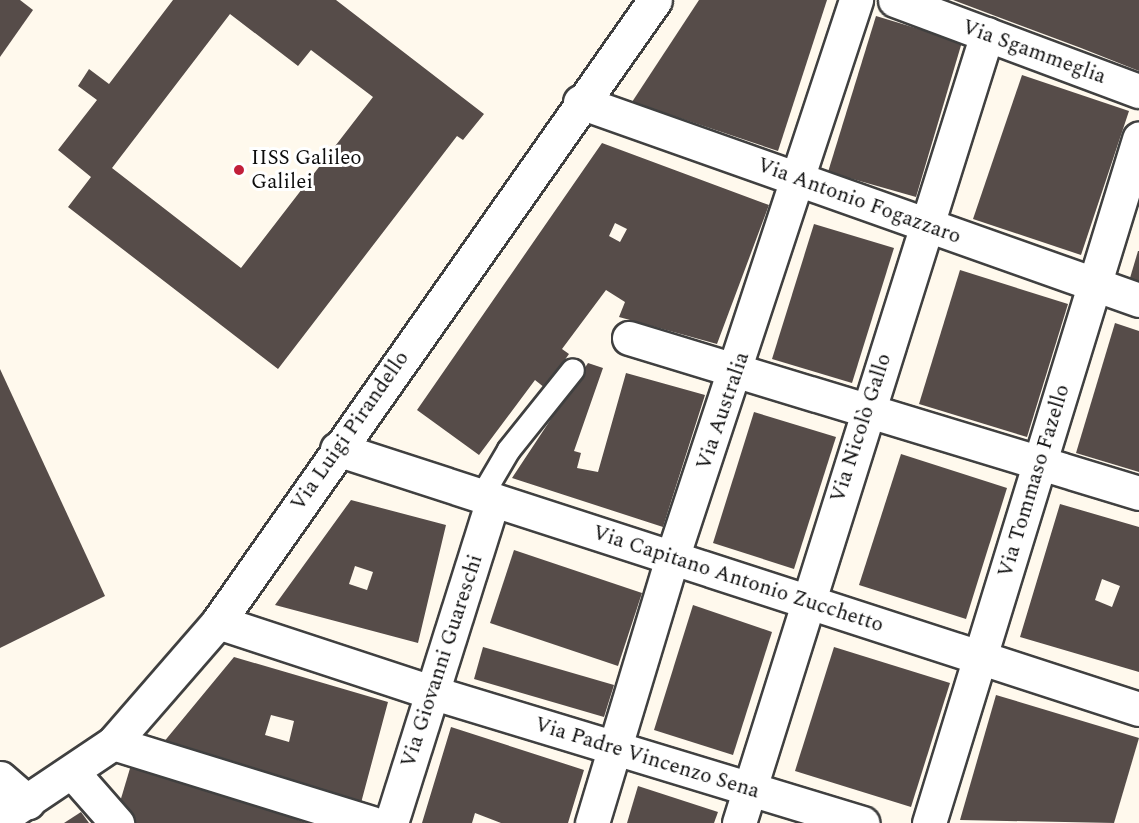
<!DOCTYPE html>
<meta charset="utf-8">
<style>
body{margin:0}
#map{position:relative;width:1139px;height:823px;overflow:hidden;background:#fff9ed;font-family:Spectral,serif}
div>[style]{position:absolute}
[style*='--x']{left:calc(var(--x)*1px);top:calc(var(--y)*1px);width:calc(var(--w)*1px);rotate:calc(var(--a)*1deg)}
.building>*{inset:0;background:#564c49}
.roads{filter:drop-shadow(2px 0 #404040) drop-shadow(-2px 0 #404040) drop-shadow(0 2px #404040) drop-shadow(0 -2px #404040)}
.lane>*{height:22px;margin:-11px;padding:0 11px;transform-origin:11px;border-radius:11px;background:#fff}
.street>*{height:33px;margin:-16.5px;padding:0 16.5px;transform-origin:16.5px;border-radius:16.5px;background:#fff}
.dots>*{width:16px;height:16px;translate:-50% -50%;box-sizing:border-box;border:3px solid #fff;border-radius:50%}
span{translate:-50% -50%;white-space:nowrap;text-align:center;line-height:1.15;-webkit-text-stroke:6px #fff;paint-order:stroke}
.street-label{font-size:21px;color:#0d0d0d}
.poi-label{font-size:21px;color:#0d0d0d}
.left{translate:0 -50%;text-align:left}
</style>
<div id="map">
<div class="building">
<i style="clip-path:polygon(0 0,20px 0,33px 10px,0 57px)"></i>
<i style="clip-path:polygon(evenodd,173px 0,336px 0,484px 114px,463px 140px,457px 136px,278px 369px,68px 207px,91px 177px,58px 150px,97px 100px,78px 86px,89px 69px,109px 84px,173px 0,230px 14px,298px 66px,311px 50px,373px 97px,241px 268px,112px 168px,230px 14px)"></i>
<i style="clip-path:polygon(699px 0,827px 0,778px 151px,632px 102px)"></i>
<i style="clip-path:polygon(953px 0,1139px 0,1139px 71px,1081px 48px)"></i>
<i style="clip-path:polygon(876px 16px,962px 42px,916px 197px,828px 172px)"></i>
<i style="clip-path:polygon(1022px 75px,1129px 111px,1081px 255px,973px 219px)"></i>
<i style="clip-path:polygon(evenodd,602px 143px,769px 205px,717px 344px,619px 317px,625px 302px,606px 290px,562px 349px,569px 354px,545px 388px,535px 380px,479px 455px,417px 410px,602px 143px,615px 223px,627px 229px,620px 242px,609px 236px,615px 223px)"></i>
<i style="clip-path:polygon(814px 224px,894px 248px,852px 383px,772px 359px)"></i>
<i style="clip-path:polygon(1138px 251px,1139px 251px,1139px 281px,1130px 278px)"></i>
<i style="clip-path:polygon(960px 270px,1068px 304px,1027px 437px,919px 404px)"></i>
<i style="clip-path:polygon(1115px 323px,1139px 331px,1139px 472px,1076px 453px)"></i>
<i style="clip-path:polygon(588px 363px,603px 368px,574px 451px,581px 453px,577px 468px,598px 472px,626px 373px,705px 395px,663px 527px,512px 478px)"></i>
<i style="clip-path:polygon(0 369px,105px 596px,0 648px)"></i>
<i style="clip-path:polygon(754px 412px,836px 437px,794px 569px,713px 543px)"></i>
<i style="clip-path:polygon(901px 454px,1007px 488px,966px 619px,859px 585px)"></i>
<i style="clip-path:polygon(evenodd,351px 500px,446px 525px,418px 643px,275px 605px,351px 500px,355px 566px,373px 572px,367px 590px,349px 584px,355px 566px)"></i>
<i style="clip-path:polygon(evenodd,1060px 504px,1139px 527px,1139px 672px,1020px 637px,1060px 504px,1102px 579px,1120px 586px,1112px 607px,1095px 600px,1102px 579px)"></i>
<i style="clip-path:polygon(514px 550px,642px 593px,618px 666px,490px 623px)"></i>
<i style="clip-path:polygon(693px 605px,772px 632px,733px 755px,654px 730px)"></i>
<i style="clip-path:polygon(483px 647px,614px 685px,604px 717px,474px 679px)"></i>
<i style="clip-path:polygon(834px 647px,950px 683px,911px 807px,795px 771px)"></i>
<i style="clip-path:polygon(evenodd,234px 657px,388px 702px,361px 803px,158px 749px,234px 657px,271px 715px,294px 721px,289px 742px,265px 735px,271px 715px)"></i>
<i style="clip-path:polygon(996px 695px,1139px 738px,1114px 823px,960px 820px)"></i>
<i style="clip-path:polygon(451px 727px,584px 770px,568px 823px,501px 823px,475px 813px,472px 823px,422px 823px)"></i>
<i style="clip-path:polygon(131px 765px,307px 823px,130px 823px,117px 812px)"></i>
<i style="clip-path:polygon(638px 786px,718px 812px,714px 823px,627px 823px)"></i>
<i style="clip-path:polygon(81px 812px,89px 823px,64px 823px)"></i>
</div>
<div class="roads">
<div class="lane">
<i style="--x:482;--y:496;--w:53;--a:-59.6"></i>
<i style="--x:509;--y:450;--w:102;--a:-51.3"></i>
</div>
<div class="street">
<i style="--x:895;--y:0;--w:260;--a:20.5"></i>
<i style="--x:580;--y:102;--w:593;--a:19.5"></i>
<i style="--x:629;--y:338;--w:533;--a:16.91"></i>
<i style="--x:337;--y:449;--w:843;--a:17.96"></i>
<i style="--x:218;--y:622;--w:224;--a:18.2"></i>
<i style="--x:431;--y:692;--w:451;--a:16.9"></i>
<i style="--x:113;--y:743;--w:271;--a:17.2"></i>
<i style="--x:73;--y:773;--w:67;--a:48.7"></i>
<i style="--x:0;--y:778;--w:37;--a:41"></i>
<i style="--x:0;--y:819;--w:136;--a:-33.9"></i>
<i style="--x:113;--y:743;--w:160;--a:-49"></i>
<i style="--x:218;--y:622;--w:760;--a:-54.91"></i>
<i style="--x:391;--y:823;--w:339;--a:-72.5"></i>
<i style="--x:592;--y:823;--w:277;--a:-73.2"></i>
<i style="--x:672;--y:558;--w:588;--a:-71.75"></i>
<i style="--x:739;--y:823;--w:827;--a:-72.55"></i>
<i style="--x:929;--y:823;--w:716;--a:-72.93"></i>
</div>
</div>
<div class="dots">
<i style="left:239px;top:170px;background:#c21f3a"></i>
</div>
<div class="street-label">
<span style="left:1034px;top:52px;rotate:20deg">Via Sgammeglia</span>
<span style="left:859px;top:201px;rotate:20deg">Via Antonio Fogazzaro</span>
<span style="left:723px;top:411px;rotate:-71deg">Via Australia</span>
<span style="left:861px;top:428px;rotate:-72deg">Via Nicolò Gallo</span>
<span style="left:350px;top:431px;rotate:-55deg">Via Luigi Pirandello</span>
<span style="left:1034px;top:481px;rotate:-73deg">Via Tommaso Fazello</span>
<span style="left:738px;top:579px;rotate:18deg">Via Capitano Antonio Zucchetto</span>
<span style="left:442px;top:661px;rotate:-72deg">Via Giovanni Guareschi</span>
<span style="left:647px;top:758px;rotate:17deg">Via Padre Vincenzo Sena</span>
</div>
<div class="poi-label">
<span class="left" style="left:251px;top:170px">IISS Galileo<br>Galilei</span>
</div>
</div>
